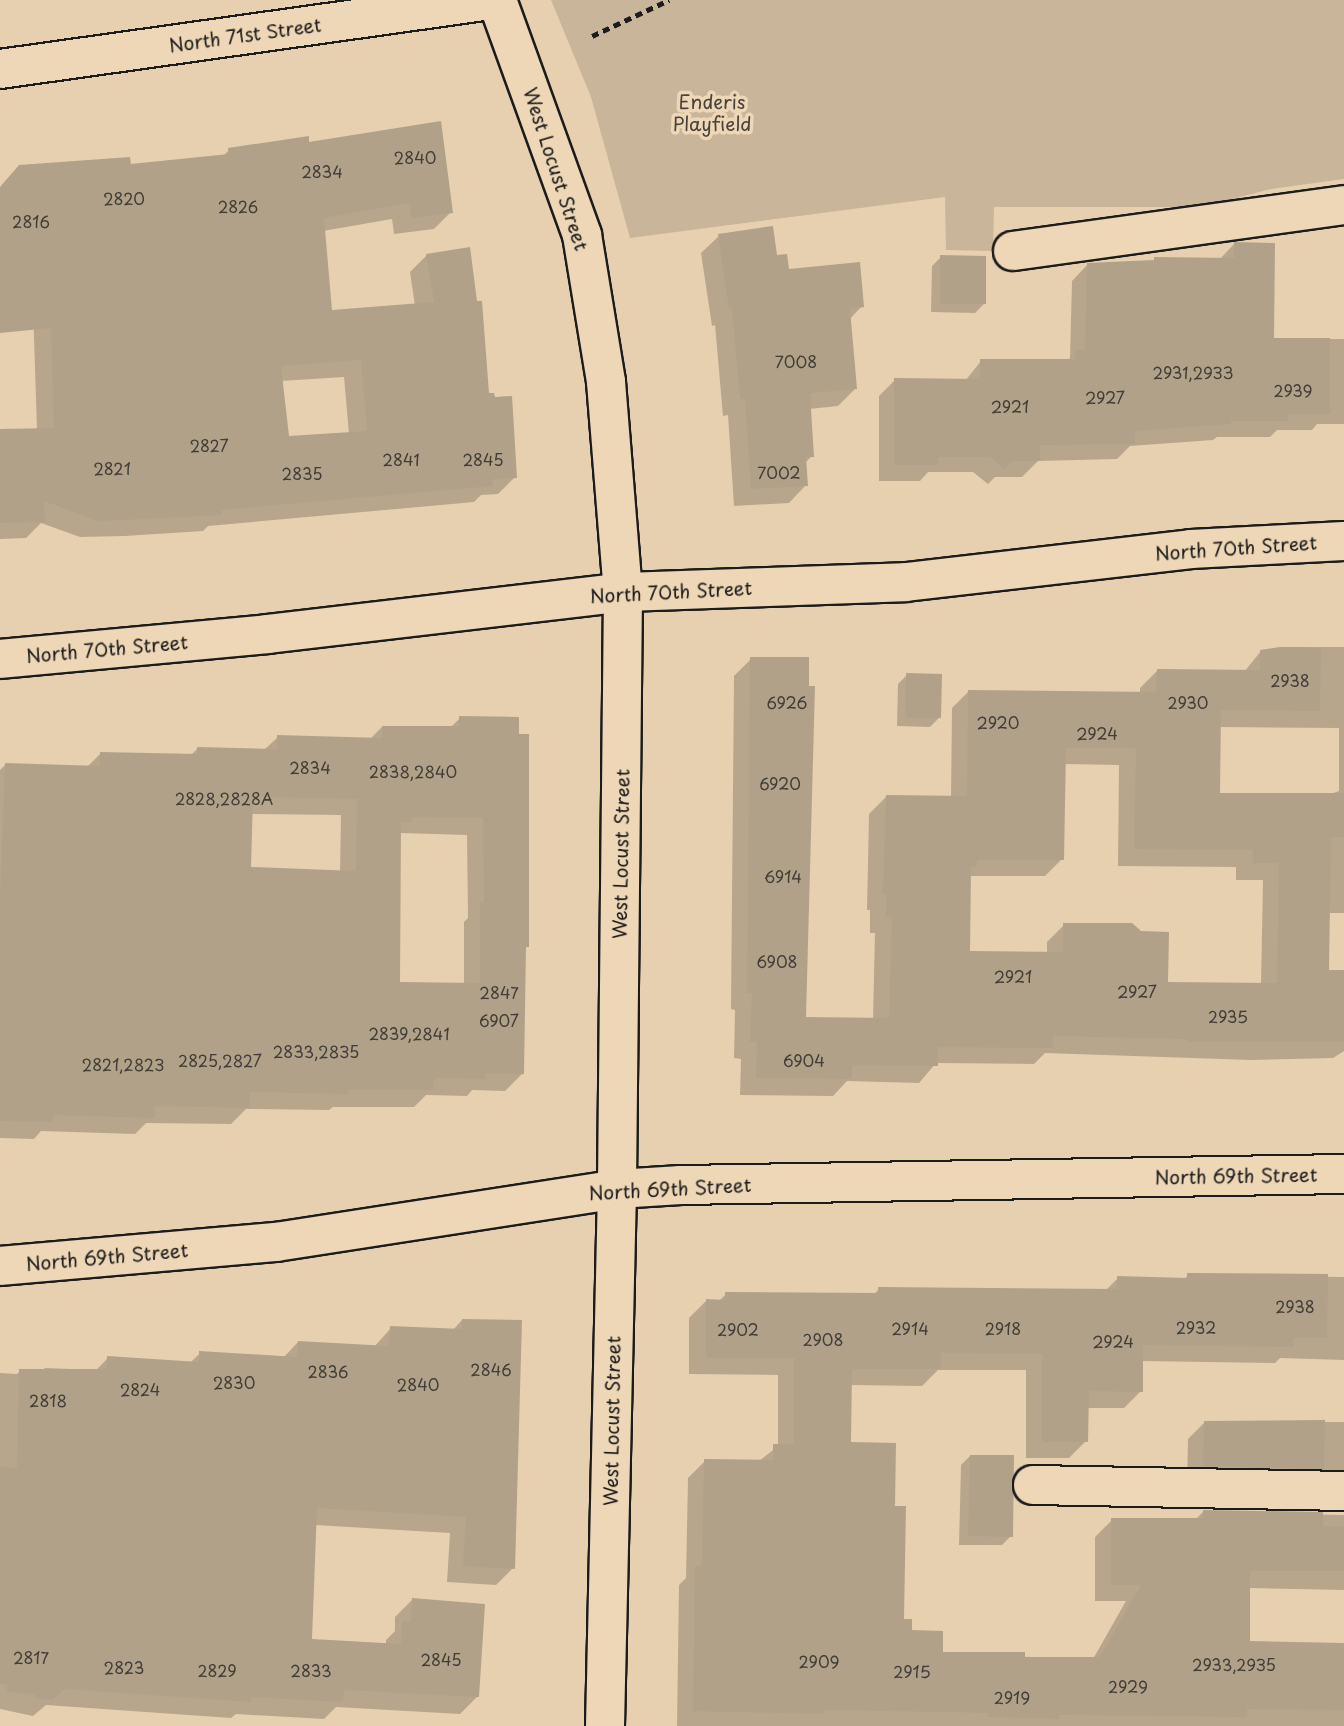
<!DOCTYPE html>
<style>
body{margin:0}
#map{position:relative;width:1344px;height:1726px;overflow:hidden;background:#e6d0b0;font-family:"Playpen Sans",sans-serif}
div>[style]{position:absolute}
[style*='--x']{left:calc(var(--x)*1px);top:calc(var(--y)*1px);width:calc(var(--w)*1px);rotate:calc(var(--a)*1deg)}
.green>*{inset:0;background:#c8b59a}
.shadow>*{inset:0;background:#0003}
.building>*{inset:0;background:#b1a189}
.path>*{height:4.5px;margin-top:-2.25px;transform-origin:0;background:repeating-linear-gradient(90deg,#1c1c1c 0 7px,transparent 0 12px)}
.roads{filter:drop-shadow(2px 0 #1c1c1c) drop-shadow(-2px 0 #1c1c1c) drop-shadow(0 2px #1c1c1c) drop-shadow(0 -2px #1c1c1c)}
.minor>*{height:38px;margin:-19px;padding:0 19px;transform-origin:19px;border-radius:19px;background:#eed7b6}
span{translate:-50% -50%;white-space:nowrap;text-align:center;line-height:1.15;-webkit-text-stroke:7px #eed7b6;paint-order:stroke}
.number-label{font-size:16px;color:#413d37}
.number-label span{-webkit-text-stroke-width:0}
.street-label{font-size:19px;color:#1c1c1c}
.park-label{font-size:19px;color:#47423c}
</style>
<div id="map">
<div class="green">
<i style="clip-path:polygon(551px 0,1344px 0,1344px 179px,1271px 189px,1201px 207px,994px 207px,993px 251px,946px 250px,945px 197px,630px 238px,591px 97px)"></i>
</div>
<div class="shadow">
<i style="clip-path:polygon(evenodd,308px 144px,451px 212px,434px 229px,394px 234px,392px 219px,323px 231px,331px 312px,415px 306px,410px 272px,427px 255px,488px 395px,515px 477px,498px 494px,481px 495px,474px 502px,208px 526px,203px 531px,125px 536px,80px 537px,41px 523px,26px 538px,0 539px,0 431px,37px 430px,29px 183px,129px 166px,222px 157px,229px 150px,308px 144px,344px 377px,349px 434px,288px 438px,281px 381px,344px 377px)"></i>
<i style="clip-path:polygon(719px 236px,776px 257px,788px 271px,862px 306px,849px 320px,855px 389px,838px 406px,809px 409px,812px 456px,805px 463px,806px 485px,789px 503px,734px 506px,728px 415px,723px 416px,715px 325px,712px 326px,701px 253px)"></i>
<i style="clip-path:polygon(1234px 244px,1272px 339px,1344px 339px,1344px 424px,1317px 424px,1312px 430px,1277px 430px,1270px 437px,1217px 437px,1213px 440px,1130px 446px,1117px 459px,1038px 461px,1022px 477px,995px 477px,988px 484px,973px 472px,928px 472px,920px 481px,879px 481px,879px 396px,895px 380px,965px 381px,981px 361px,1067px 361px,1070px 358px,1072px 281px,1088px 264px,1152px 262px,1155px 259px,1219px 260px)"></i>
<i style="clip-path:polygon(941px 257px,984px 304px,975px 313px,931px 312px,932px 266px)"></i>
<i style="clip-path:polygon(evenodd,1280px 647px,1344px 647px,1344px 913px,1328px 913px,1327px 972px,1344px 972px,1344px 1051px,1333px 1058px,1251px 1060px,1045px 1053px,1034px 1064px,936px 1063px,919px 1083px,847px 1081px,833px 1096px,740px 1095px,741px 1059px,734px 1058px,735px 1010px,731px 1009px,734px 676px,751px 659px,804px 1019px,873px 1020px,875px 933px,870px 933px,870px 910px,867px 910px,869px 814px,886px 797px,951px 798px,952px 708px,969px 691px,1140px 693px,1140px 688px,1157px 671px,1244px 672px,1261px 651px,1276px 651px,1280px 647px,1219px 727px,1339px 728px,1339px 791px,1328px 795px,1218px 795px,1219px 727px,1280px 647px,1064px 764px,1119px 765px,1118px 866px,1236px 867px,1236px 880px,1263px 880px,1261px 984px,1167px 983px,1064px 925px,1047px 942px,1047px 954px,968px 953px,969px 876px,1045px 876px,1062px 859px,1064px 764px)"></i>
<i style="clip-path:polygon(907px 675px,939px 718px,930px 727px,897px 726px,898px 684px)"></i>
<i style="clip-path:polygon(evenodd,460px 718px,528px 946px,524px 949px,522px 1074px,505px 1091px,472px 1090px,467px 1096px,426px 1095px,414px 1107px,333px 1107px,329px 1110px,246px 1109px,231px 1124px,146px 1123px,135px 1134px,41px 1131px,34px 1139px,0 1138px,0 770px,5px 765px,87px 767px,101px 753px,190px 756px,198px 748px,264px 750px,278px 737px,370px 739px,382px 727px,450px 728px,460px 718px,251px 814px,341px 815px,340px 872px,249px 869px,251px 814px,460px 718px,399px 833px,467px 835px,468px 918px,464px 922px,464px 985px,398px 984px,399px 833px)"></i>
<i style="clip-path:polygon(1188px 1275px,1344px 1277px,1344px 1360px,1280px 1358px,1275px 1363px,1141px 1361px,1141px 1391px,1124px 1408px,1087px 1408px,1086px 1441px,1069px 1458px,1026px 1458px,1026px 1370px,938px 1370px,922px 1386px,850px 1385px,850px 1444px,893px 1508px,902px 1621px,910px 1632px,941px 1654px,1093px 1659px,1126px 1601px,1095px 1601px,1095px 1537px,1112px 1520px,1195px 1520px,1203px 1512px,1344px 1515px,1344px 1590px,1249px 1588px,1249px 1642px,1344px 1644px,1344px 1726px,677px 1726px,679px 1585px,686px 1578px,688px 1478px,705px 1461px,758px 1462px,778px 1446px,778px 1375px,689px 1374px,689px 1318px,706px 1301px,718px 1302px,726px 1294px,873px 1295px,879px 1289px,1105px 1291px,1118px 1278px,1184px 1280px)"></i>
<i style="clip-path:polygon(462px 1320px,513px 1568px,496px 1585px,447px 1582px,450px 1533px,315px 1525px,310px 1641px,386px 1645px,386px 1640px,395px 1631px,395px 1617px,412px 1600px,478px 1696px,460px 1714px,336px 1707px,324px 1719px,236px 1714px,231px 1718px,46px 1705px,33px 1716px,0 1709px,0 1373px,17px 1374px,20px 1371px,42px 1371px,45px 1368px,96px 1370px,108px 1358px,190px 1363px,200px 1353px,283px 1358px,298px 1342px,374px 1347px,391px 1328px,453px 1330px)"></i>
<i style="clip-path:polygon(1205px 1422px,1344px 1422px,1344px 1495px,1187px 1483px,1188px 1439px)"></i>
<i style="clip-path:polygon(970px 1456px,1011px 1536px,1002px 1545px,959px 1545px,961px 1465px)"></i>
</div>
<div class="building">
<i style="clip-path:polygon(evenodd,441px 121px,453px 213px,411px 218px,409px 203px,324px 218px,332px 310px,434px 302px,426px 254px,470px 247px,477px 301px,482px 301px,489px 393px,494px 393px,495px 397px,512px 396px,517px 478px,493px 479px,493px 486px,221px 510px,222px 515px,143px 519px,98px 521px,44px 501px,45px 522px,0 523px,0 429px,54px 428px,51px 328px,0 333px,0 187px,19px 165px,130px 157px,131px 164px,229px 154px,228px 148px,309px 136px,309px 142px,441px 121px,361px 360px,367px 431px,289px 436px,281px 366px,361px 360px)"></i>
<i style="clip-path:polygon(773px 226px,777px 255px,787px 254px,789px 269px,860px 262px,864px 307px,850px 309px,857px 389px,810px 393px,814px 457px,806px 457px,808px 486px,751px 489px,745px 399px,740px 399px,732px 309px,729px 309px,718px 234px)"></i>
<i style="clip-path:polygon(1234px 242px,1275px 243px,1274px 338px,1330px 338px,1330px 414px,1288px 414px,1288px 421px,1231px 421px,1231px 424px,1135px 431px,1135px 444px,1040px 445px,1040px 461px,1012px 461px,1005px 469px,990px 457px,938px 457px,938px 465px,894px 465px,894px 378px,980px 379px,980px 359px,1075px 359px,1075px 350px,1085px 350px,1087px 263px,1154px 260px,1154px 257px,1234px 258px)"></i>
<i style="clip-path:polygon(940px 255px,986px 256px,986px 304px,940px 304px)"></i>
<i style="clip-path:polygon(evenodd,1280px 647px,1321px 648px,1320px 711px,1221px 710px,1220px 793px,1344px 793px,1344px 837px,1331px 837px,1329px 970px,1344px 970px,1344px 1042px,1187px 1042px,1187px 1039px,1053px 1036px,1053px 1048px,938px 1047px,938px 1066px,852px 1065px,852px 1079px,756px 1078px,757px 1042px,750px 1042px,752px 993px,747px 993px,750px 657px,809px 657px,809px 686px,815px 686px,806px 1017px,889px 1018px,892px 917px,886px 917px,886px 894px,883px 894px,886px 795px,967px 796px,968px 690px,1156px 692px,1157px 669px,1260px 670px,1260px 650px,1280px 647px,1066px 748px,1136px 748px,1134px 849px,1253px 850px,1253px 863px,1279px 863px,1277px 983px,1168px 982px,1169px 932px,1141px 931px,1132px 923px,1063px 923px,1063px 952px,970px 951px,971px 867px,976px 867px,977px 860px,1064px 860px,1066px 748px)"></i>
<i style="clip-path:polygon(906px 673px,942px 674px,941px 718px,906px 718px)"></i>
<i style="clip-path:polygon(evenodd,459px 716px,519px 717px,519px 734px,529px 734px,529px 947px,526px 947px,524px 1074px,486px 1074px,486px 1079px,438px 1078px,433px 1081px,433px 1090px,349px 1090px,348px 1094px,250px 1092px,249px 1108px,154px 1106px,154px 1118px,53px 1115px,53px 1122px,0 1121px,0 898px,5px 763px,100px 766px,100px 752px,197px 754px,197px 747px,277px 749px,277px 735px,382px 738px,382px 726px,459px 726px,459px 716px,253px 797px,357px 799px,356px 871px,251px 867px,253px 797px,459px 716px,412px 817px,483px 818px,484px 903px,480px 903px,480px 983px,400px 982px,401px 822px,412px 822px,412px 817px)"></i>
<i style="clip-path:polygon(1187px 1273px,1328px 1274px,1327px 1338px,1294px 1338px,1294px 1347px,1143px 1345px,1143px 1392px,1089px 1391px,1088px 1442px,1042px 1442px,1042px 1354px,941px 1353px,941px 1369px,852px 1369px,851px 1442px,896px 1443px,895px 1506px,906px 1506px,904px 1619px,912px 1619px,912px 1630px,943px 1631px,943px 1652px,1025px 1652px,1025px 1657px,1100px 1657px,1141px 1585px,1111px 1585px,1111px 1518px,1203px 1518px,1203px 1510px,1323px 1512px,1323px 1526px,1344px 1526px,1344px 1571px,1250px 1571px,1250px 1641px,1344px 1643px,1344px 1710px,1247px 1709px,1247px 1717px,1059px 1715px,1059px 1719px,988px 1717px,988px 1713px,945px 1712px,823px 1710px,823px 1714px,693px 1711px,695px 1566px,702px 1566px,704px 1459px,773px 1460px,773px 1444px,794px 1444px,794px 1358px,706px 1358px,706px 1299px,725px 1300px,725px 1292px,878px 1293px,878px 1287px,1117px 1289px,1117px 1276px,1187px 1278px)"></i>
<i style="clip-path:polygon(462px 1319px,522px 1320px,515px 1569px,463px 1566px,466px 1517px,317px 1508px,312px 1639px,401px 1644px,402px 1621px,411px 1622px,412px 1598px,485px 1604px,479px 1697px,344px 1690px,343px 1702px,250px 1697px,250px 1702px,65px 1689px,52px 1700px,38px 1699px,33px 1694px,7px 1692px,7px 1685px,0 1684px,0 1467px,17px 1468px,19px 1369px,106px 1369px,107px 1356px,199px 1362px,199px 1351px,297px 1357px,298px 1341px,389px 1346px,390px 1326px,462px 1329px)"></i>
<i style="clip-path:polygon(1325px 1420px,1324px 1469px,1203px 1466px,1204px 1421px)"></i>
<i style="clip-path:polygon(970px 1455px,1014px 1455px,1013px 1537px,968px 1536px)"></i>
</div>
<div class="path">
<i style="--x:592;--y:36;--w:85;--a:-25.1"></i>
</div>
<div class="roads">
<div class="minor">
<i style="--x:497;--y:0;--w:250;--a:70.1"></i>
<i style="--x:582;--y:235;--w:149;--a:80.7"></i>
<i style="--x:606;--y:382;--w:211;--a:85.4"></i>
<i style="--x:623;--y:592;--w:597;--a:90.58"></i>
<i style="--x:617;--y:1189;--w:537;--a:91.28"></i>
<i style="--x:0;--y:69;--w:495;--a:-8"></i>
<i style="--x:1013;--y:251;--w:334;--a:-7.9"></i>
<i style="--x:0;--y:659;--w:269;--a:-5.3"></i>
<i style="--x:268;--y:634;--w:357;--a:-6.7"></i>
<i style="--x:623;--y:592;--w:283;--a:-2"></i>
<i style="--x:906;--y:582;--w:287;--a:-6.6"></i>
<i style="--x:1191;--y:549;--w:153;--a:-3"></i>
<i style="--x:0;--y:1266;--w:277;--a:-5"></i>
<i style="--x:276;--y:1242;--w:345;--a:-8.8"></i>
<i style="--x:617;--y:1189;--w:64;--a:-3.6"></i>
<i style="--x:681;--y:1185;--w:663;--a:-0.95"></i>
<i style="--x:1033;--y:1485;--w:311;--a:1.1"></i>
</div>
</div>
<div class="number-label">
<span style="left:415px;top:157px">2840</span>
<span style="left:322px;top:171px">2834</span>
<span style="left:124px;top:198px">2820</span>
<span style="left:238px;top:206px">2826</span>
<span style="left:31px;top:221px">2816</span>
<span style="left:796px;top:361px">7008</span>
<span style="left:1193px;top:372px">2931,2933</span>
<span style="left:1293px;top:390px">2939</span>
<span style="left:1105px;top:397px">2927</span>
<span style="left:1010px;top:406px">2921</span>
<span style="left:209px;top:445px">2827</span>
<span style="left:401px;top:459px">2841</span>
<span style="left:483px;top:459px">2845</span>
<span style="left:112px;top:468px">2821</span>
<span style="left:779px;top:472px">7002</span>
<span style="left:302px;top:473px">2835</span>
<span style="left:1290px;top:680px">2938</span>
<span style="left:787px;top:702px">6926</span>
<span style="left:1188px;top:702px">2930</span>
<span style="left:998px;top:722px">2920</span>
<span style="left:1097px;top:733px">2924</span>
<span style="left:310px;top:767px">2834</span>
<span style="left:413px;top:771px">2838,2840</span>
<span style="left:780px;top:783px">6920</span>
<span style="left:224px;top:798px">2828,2828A</span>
<span style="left:783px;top:876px">6914</span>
<span style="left:777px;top:961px">6908</span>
<span style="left:1013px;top:976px">2921</span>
<span style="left:1137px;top:991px">2927</span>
<span style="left:499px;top:992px">2847</span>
<span style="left:1228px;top:1016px">2935</span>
<span style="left:499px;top:1020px">6907</span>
<span style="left:409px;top:1033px">2839,2841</span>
<span style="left:316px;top:1051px">2833,2835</span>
<span style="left:220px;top:1060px">2825,2827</span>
<span style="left:804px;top:1060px">6904</span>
<span style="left:123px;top:1064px">2821,2823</span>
<span style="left:1295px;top:1306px">2938</span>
<span style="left:1196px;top:1327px">2932</span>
<span style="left:910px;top:1328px">2914</span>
<span style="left:1003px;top:1328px">2918</span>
<span style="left:738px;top:1329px">2902</span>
<span style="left:823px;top:1339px">2908</span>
<span style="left:1113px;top:1341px">2924</span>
<span style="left:491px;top:1369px">2846</span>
<span style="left:328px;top:1371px">2836</span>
<span style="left:234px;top:1382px">2830</span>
<span style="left:418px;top:1384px">2840</span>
<span style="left:140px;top:1389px">2824</span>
<span style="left:48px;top:1400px">2818</span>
<span style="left:31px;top:1657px">2817</span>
<span style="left:441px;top:1659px">2845</span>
<span style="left:819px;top:1661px">2909</span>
<span style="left:1234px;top:1664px">2933,2935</span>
<span style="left:124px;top:1667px">2823</span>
<span style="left:217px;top:1670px">2829</span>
<span style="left:311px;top:1670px">2833</span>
<span style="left:912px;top:1671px">2915</span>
<span style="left:1128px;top:1686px">2929</span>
<span style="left:1012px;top:1697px">2919</span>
</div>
<div class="street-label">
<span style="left:245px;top:35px;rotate:-8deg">North 71st Street</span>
<span style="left:556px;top:169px;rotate:72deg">West Locust Street</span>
<span style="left:1236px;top:548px;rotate:-4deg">North 70th Street</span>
<span style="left:671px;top:592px;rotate:-3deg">North 70th Street</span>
<span style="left:107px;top:649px;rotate:-5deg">North 70th Street</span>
<span style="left:621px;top:854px;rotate:-89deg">West Locust Street</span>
<span style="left:1236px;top:1176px;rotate:-1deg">North 69th Street</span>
<span style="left:670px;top:1189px;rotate:-3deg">North 69th Street</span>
<span style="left:107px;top:1257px;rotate:-5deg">North 69th Street</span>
<span style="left:612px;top:1421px;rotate:-89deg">West Locust Street</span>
</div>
<div class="park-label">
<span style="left:712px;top:113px">Enderis<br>Playfield</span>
</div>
</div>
